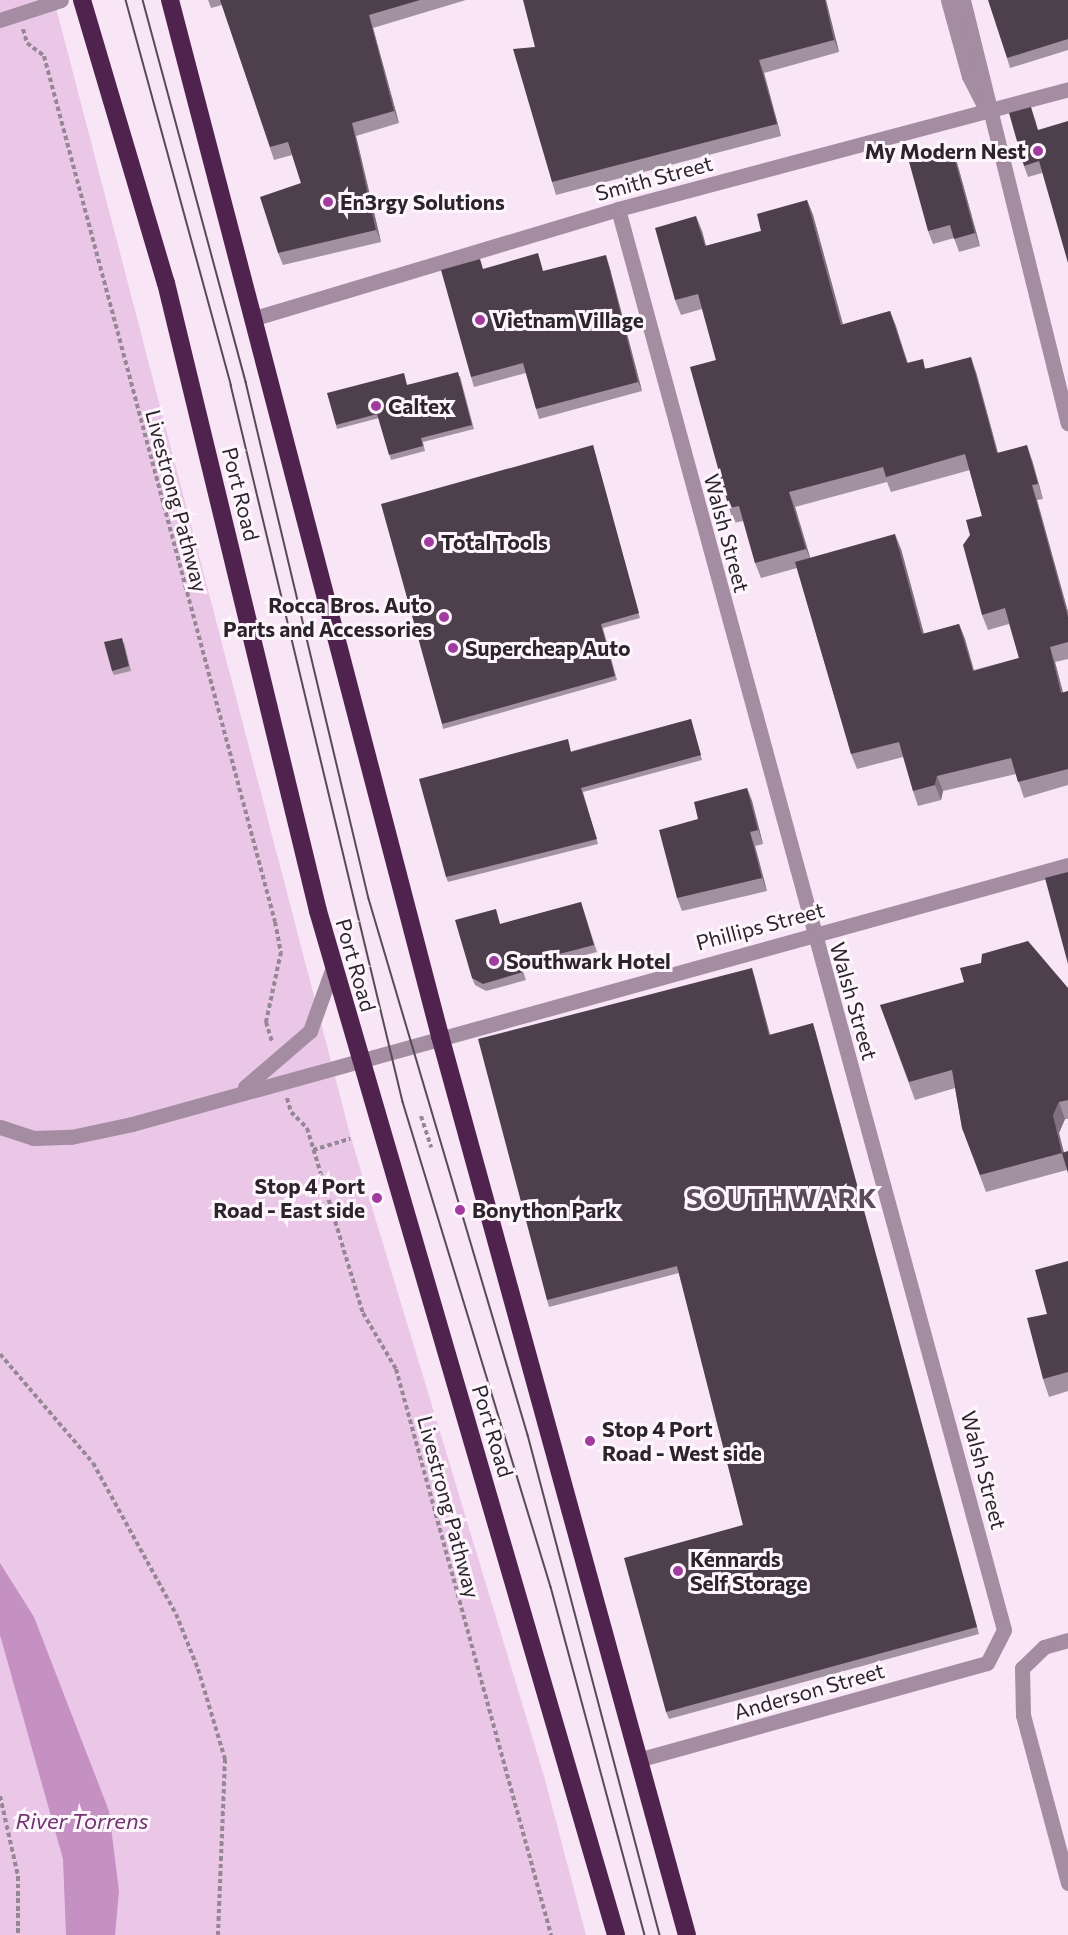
<!DOCTYPE html>
<style>
body{margin:0}
#map{position:relative;width:1068px;height:1935px;overflow:hidden;background:#f8e5f6;font-family:Commissioner,sans-serif}
div>[style]{position:absolute}
[style*='--x']{left:calc(var(--x)*1px);top:calc(var(--y)*1px);width:calc(var(--w)*1px);rotate:calc(var(--a)*1deg)}
.green>*{inset:0;background:#eac7e7}
.water>*{inset:0;background:#c590c2}
.path>*{height:4px;margin-top:-2px;transform-origin:0;background:repeating-linear-gradient(90deg,#958894 0 4.5px,transparent 0 7.5px)}
.minor>*{height:15px;margin:-7.5px;padding:0 7.5px;transform-origin:7.5px;border-radius:7.5px;background:#a48ca2}
.highway>*{height:18px;margin:-9px;padding:0 9px;transform-origin:9px;border-radius:9px;background:#50234f}
.tram>*{height:1.5px;margin:-0.75px;padding:0 0.75px;transform-origin:0.75px;border-radius:0.75px;background:#554c54}
.wall>*{inset:0;background:#a292a1}
.shaded-wall>*{inset:0;background:#80717f}
.building>*{inset:0;background:#4d3f4c}
.dots>*{width:16px;height:16px;translate:-50% -50%;box-sizing:border-box;border:3px solid #fef6fd;border-radius:50%}
span{translate:-50% -50%;white-space:nowrap;text-align:center;line-height:1.15;-webkit-text-stroke:6px #fef6fd;paint-order:stroke}
.poi-label{font-size:21px;color:#2b242a;font-weight:700}
.right{translate:-100% -50%;text-align:right}
.left{translate:0 -50%;text-align:left}
.street-label{font-size:21px;color:#2b242a}
.water-label{font-size:22px;color:#723270;font-style:italic}
.district-label{font-size:27px;color:#5c4c5b;font-weight:700;letter-spacing:1.5px}
</style>
<div id="map">
<div class="green">
<i style="clip-path:polygon(0 0,54px 0,351px 1138px,544px 1776px,586px 1935px,0 1935px)"></i>
</div>
<div class="water">
<i style="clip-path:polygon(0 1563px,34px 1617px,109px 1811px,119px 1891px,115px 1935px,66px 1935px,63px 1859px,0 1635px)"></i>
</div>
<div class="path">
<i style="--x:23;--y:29;--w:15;--a:74"></i>
<i style="--x:27;--y:43;--w:21;--a:37"></i>
<i style="--x:44;--y:56;--w:896;--a:75.06"></i>
<i style="--x:275;--y:922;--w:31;--a:79"></i>
<i style="--x:281;--y:952;--w:72;--a:102.1"></i>
<i style="--x:266;--y:1022;--w:21;--a:73"></i>
<i style="--x:287;--y:1098;--w:15;--a:74"></i>
<i style="--x:291;--y:1112;--w:23;--a:45"></i>
<i style="--x:307;--y:1128;--w:193;--a:73.2"></i>
<i style="--x:363;--y:1313;--w:65;--a:59.5"></i>
<i style="--x:396;--y:1369;--w:587;--a:74.68"></i>
<i style="--x:421;--y:1116;--w:33;--a:72"></i>
<i style="--x:313;--y:1150;--w:39;--a:-17"></i>
<i style="--x:0;--y:1354;--w:143;--a:49.5"></i>
<i style="--x:93;--y:1463;--w:172;--a:61.2"></i>
<i style="--x:176;--y:1614;--w:59;--a:68.2"></i>
<i style="--x:198;--y:1669;--w:94;--a:73.3"></i>
<i style="--x:225;--y:1759;--w:176;--a:92.3"></i>
<i style="--x:0;--y:1796;--w:82;--a:77.3"></i>
<i style="--x:18;--y:1876;--w:59;--a:90"></i>
</div>
<div class="minor">
<i style="--x:948;--y:0;--w:79;--a:74.6"></i>
<i style="--x:969;--y:76;--w:30;--a:63"></i>
<i style="--x:963;--y:0;--w:436;--a:76.1"></i>
<i style="--x:0;--y:20;--w:64;--a:-18.2"></i>
<i style="--x:618;--y:209;--w:1472;--a:74.8"></i>
<i style="--x:1004;--y:1630;--w:37;--a:117"></i>
<i style="--x:987;--y:1663;--w:358;--a:164.5"></i>
<i style="--x:255;--y:318;--w:379;--a:-16.7"></i>
<i style="--x:618;--y:209;--w:466;--a:-14.9"></i>
<i style="--x:245;--y:1087;--w:86;--a:-40.7"></i>
<i style="--x:310;--y:1031;--w:68;--a:-70.2"></i>
<i style="--x:0;--y:1127;--w:35;--a:18"></i>
<i style="--x:33;--y:1138;--w:38;--a:-2"></i>
<i style="--x:71;--y:1137;--w:62;--a:-12"></i>
<i style="--x:132;--y:1124;--w:971;--a:-15.47"></i>
<i style="--x:1068;--y:1640;--w:25;--a:164"></i>
<i style="--x:1044;--y:1647;--w:30;--a:136"></i>
<i style="--x:1022;--y:1668;--w:47;--a:88.8"></i>
<i style="--x:1023;--y:1715;--w:174;--a:75"></i>
</div>
<div class="highway">
<i style="--x:82;--y:0;--w:295;--a:73.5"></i>
<i style="--x:166;--y:283;--w:646;--a:76.39"></i>
<i style="--x:318;--y:911;--w:1066;--a:73.77"></i>
<i style="--x:170;--y:0;--w:1071;--a:75.39"></i>
<i style="--x:440;--y:1036;--w:932;--a:74.64"></i>
</div>
<div class="tram">
<i style="--x:126;--y:0;--w:399;--a:74.7"></i>
<i style="--x:231;--y:385;--w:737;--a:76.51"></i>
<i style="--x:403;--y:1102;--w:507;--a:73.03"></i>
<i style="--x:551;--y:1587;--w:360;--a:74.9"></i>
<i style="--x:143;--y:0;--w:396;--a:74.9"></i>
<i style="--x:246;--y:382;--w:531;--a:76.62"></i>
<i style="--x:369;--y:899;--w:559;--a:73.48"></i>
<i style="--x:528;--y:1435;--w:517;--a:75.21"></i>
</div>
<div class="wall">
<i style="clip-path:polygon(208px 0,466px 0,373px 28px,399px 123px,356px 136px,381px 242px,283px 265px,278px 253px,301px 183px,292px 155px,274px 160px,222px 5px,211px 8px)"></i>
<i style="clip-path:polygon(826px 0,839px 52px,764px 73px,781px 136px,556px 195px,552px 182px,535px 47px)"></i>
<i style="clip-path:polygon(1068px 0,1068px 50px,1010px 68px,1007px 58px)"></i>
<i style="clip-path:polygon(1035px 118px,1042px 173px,1028px 177px,1024px 166px)"></i>
<i style="clip-path:polygon(951px 146px,956px 159px,980px 246px,959px 252px,954px 238px,933px 244px,928px 231px)"></i>
<i style="clip-path:polygon(evenodd,807px 200px,813px 215px,843px 324px,890px 311px,908px 363px,926px 368px,976px 372px,998px 453px,1032px 460px,1043px 499px,1037px 500px,1068px 612px,1068px 659px,1055px 662px,1063px 693px,1068px 691px,1068px 785px,1024px 798px,1016px 774px,943px 791px,941px 800px,918px 806px,913px 791px,903px 757px,857px 769px,851px 754px,797px 568px,761px 578px,755px 563px,743px 521px,734px 523px,729px 508px,716px 360px,702px 309px,681px 315px,675px 300px,702px 231px,706px 246px,761px 231px,807px 200px,970px 470px,982px 516px,970px 535px,982px 615px,988px 630px,1009px 624px,1019px 658px,974px 670px,965px 639px,959px 624px,924px 634px,901px 549px,810px 558px,795px 507px,887px 482px,891px 492px,970px 470px)"></i>
<i style="clip-path:polygon(609px 265px,642px 391px,539px 419px,526px 373px,474px 387px,471px 377px,484px 269px,544px 271px)"></i>
<i style="clip-path:polygon(460px 376px,474px 429px,423px 442px,425px 451px,391px 460px,379px 418px,337px 429px,336px 425px,407px 385px)"></i>
<i style="clip-path:polygon(593px 445px,640px 618px,603px 628px,617px 680px,443px 729px,442px 724px)"></i>
<i style="clip-path:polygon(124px 642px,131px 671px,114px 675px,112px 671px)"></i>
<i style="clip-path:polygon(691px 719px,702px 760px,583px 792px,598px 844px,448px 882px,446px 877px,572px 751px)"></i>
<i style="clip-path:polygon(747px 788px,752px 801px,763px 844px,755px 846px,767px 891px,682px 911px,677px 898px,698px 819px)"></i>
<i style="clip-path:polygon(581px 902px,597px 952px,523px 971px,526px 980px,486px 991px,475px 985px,472px 978px,501px 924px)"></i>
<i style="clip-path:polygon(754px 975px,770px 1035px,815px 1030px,979px 1634px,669px 1719px,666px 1712px,743px 1525px,679px 1273px,549px 1307px,547px 1300px)"></i>
<i style="clip-path:polygon(1068px 988px,1068px 1119px,1065px 1119px,1059px 1133px,1067px 1170px,986px 1192px,962px 1128px,955px 1088px,915px 1100px,880px 1005px)"></i>
<i style="clip-path:polygon(1068px 1261px,1068px 1391px,1049px 1397px,1043px 1379px,1047px 1314px)"></i>
</div>
<div class="shaded-wall">
<i style="clip-path:polygon(825px 0,826px 0,839px 52px,834px 40px)"></i>
<i style="clip-path:polygon(369px 15px,373px 28px,399px 123px,394px 111px)"></i>
<i style="clip-path:polygon(759px 60px,764px 73px,781px 136px,777px 124px)"></i>
<i style="clip-path:polygon(352px 123px,356px 136px,381px 242px,376px 230px)"></i>
<i style="clip-path:polygon(951px 146px,956px 159px,980px 246px,975px 233px)"></i>
<i style="clip-path:polygon(807px 200px,813px 215px,847px 340px,841px 325px)"></i>
<i style="clip-path:polygon(696px 216px,702px 231px,710px 261px,705px 246px)"></i>
<i style="clip-path:polygon(606px 255px,609px 265px,642px 391px,638px 382px)"></i>
<i style="clip-path:polygon(890px 311px,896px 326px,912px 378px,907px 363px)"></i>
<i style="clip-path:polygon(971px 357px,976px 372px,1002px 468px,997px 453px)"></i>
<i style="clip-path:polygon(1027px 445px,1032px 460px,1043px 499px,1038px 484px)"></i>
<i style="clip-path:polygon(1032px 485px,1037px 500px,1068px 612px,1068px 617px)"></i>
<i style="clip-path:polygon(789px 492px,795px 507px,812px 564px,806px 549px)"></i>
<i style="clip-path:polygon(895px 534px,901px 549px,928px 649px,922px 634px)"></i>
<i style="clip-path:polygon(959px 624px,965px 639px,978px 686px,973px 671px)"></i>
<i style="clip-path:polygon(1050px 647px,1055px 662px,1067px 708px,1061px 693px)"></i>
<i style="clip-path:polygon(937px 776px,943px 791px,941px 800px,935px 785px)"></i>
<i style="clip-path:polygon(747px 788px,752px 801px,763px 844px,758px 830px)"></i>
<i style="clip-path:polygon(750px 832px,755px 846px,767px 891px,762px 878px)"></i>
<i style="clip-path:polygon(752px 968px,754px 975px,772px 1042px,769px 1035px)"></i>
<i style="clip-path:polygon(813px 1023px,815px 1030px,979px 1634px,977px 1627px)"></i>
<i style="clip-path:polygon(1059px 1102px,1065px 1119px,1059px 1133px,1068px 1168px,1062px 1153px,1053px 1115px)"></i>
</div>
<div class="building">
<i style="clip-path:polygon(220px 0,420px 0,369px 15px,394px 111px,352px 123px,376px 230px,278px 253px,260px 197px,301px 183px,288px 142px,270px 147px)"></i>
<i style="clip-path:polygon(523px 0,825px 0,834px 40px,759px 60px,777px 124px,552px 182px,513px 49px,535px 47px)"></i>
<i style="clip-path:polygon(988px 0,1068px 0,1068px 39px,1007px 58px)"></i>
<i style="clip-path:polygon(1031px 107px,1038px 130px,1068px 121px,1068px 263px,1039px 161px,1024px 166px,1009px 113px)"></i>
<i style="clip-path:polygon(951px 146px,975px 233px,954px 239px,950px 225px,928px 231px,908px 158px)"></i>
<i style="clip-path:polygon(807px 200px,841px 325px,890px 311px,907px 363px,923px 359px,925px 369px,971px 357px,997px 453px,1027px 445px,1038px 484px,1032px 485px,1068px 617px,1068px 642px,1050px 647px,1061px 693px,1068px 691px,1068px 769px,1018px 782px,1011px 758px,937px 776px,935px 785px,913px 791px,899px 742px,851px 754px,795px 562px,895px 534px,922px 634px,959px 624px,973px 671px,1019px 658px,1005px 608px,982px 615px,963px 545px,970px 535px,966px 520px,982px 516px,965px 454px,886px 477px,883px 467px,789px 492px,806px 549px,755px 563px,739px 506px,729px 508px,690px 367px,716px 360px,698px 294px,675px 300px,655px 228px,696px 216px,705px 246px,761px 231px,757px 214px)"></i>
<i style="clip-path:polygon(538px 253px,543px 271px,606px 255px,638px 382px,536px 409px,523px 363px,471px 377px,441px 270px,480px 259px,483px 269px)"></i>
<i style="clip-path:polygon(458px 372px,472px 425px,421px 438px,423px 446px,389px 455px,377px 414px,336px 425px,327px 393px,404px 373px,407px 385px)"></i>
<i style="clip-path:polygon(593px 445px,639px 613px,601px 624px,615px 676px,442px 724px,381px 504px)"></i>
<i style="clip-path:polygon(122px 638px,129px 666px,112px 671px,104px 642px)"></i>
<i style="clip-path:polygon(691px 719px,701px 755px,581px 788px,597px 839px,446px 877px,419px 779px,568px 739px,571px 752px)"></i>
<i style="clip-path:polygon(747px 788px,758px 830px,750px 832px,762px 878px,677px 898px,659px 830px,698px 819px,694px 802px)"></i>
<i style="clip-path:polygon(1068px 872px,1068px 964px,1045px 878px)"></i>
<i style="clip-path:polygon(581px 902px,594px 945px,521px 964px,523px 972px,483px 984px,472px 978px,455px 920px,496px 909px,500px 924px)"></i>
<i style="clip-path:polygon(1028px 941px,1068px 988px,1068px 1100px,1059px 1102px,1053px 1115px,1062px 1153px,980px 1175px,962px 1128px,952px 1070px,909px 1082px,880px 1005px,964px 982px,960px 968px,981px 963px,982px 954px)"></i>
<i style="clip-path:polygon(752px 968px,769px 1035px,813px 1023px,977px 1627px,666px 1712px,624px 1558px,743px 1525px,677px 1266px,547px 1300px,478px 1039px)"></i>
<i style="clip-path:polygon(1068px 1151px,1068px 1173px,1062px 1153px)"></i>
<i style="clip-path:polygon(1068px 1261px,1068px 1372px,1043px 1379px,1027px 1318px,1047px 1314px,1035px 1270px)"></i>
</div>
<div class="dots">
<i style="left:1038px;top:151px;background:#a13b9f"></i>
<i style="left:328px;top:202px;background:#a13b9f"></i>
<i style="left:480px;top:320px;background:#a13b9f"></i>
<i style="left:376px;top:406px;background:#a13b9f"></i>
<i style="left:429px;top:542px;background:#a13b9f"></i>
<i style="left:444px;top:617px;background:#a13b9f"></i>
<i style="left:453px;top:648px;background:#a13b9f"></i>
<i style="left:494px;top:961px;background:#a13b9f"></i>
<i style="left:377px;top:1198px;background:#a13b9f"></i>
<i style="left:460px;top:1210px;background:#a13b9f"></i>
<i style="left:590px;top:1441px;background:#a13b9f"></i>
<i style="left:678px;top:1571px;background:#a13b9f"></i>
</div>
<div class="poi-label">
<span class="right" style="left:1026px;top:151px">My Modern Nest</span>
<span class="left" style="left:340px;top:202px">En3rgy Solutions</span>
<span class="left" style="left:492px;top:320px">Vietnam Village</span>
<span class="left" style="left:388px;top:406px">Caltex</span>
<span class="left" style="left:441px;top:542px">Total Tools</span>
<span class="right" style="left:432px;top:617px">Rocca Bros. Auto<br>Parts and Accessories</span>
<span class="left" style="left:465px;top:648px">Supercheap Auto</span>
<span class="left" style="left:506px;top:961px">Southwark Hotel</span>
<span class="right" style="left:365px;top:1198px">Stop 4 Port<br>Road - East side</span>
<span class="left" style="left:472px;top:1210px">Bonython Park</span>
<span class="left" style="left:602px;top:1441px">Stop 4 Port<br>Road - West side</span>
<span class="left" style="left:690px;top:1571px">Kennards<br>Self Storage</span>
</div>
<div class="street-label">
<span style="left:654px;top:178px;rotate:-15deg">Smith Street</span>
<span style="left:241px;top:494px;rotate:76deg">Port Road</span>
<span style="left:177px;top:501px;rotate:75deg">Livestrong Pathway</span>
<span style="left:727px;top:533px;rotate:75deg">Walsh Street</span>
<span style="left:760px;top:926px;rotate:-15deg">Phillips Street</span>
<span style="left:356px;top:965px;rotate:74deg">Port Road</span>
<span style="left:854px;top:1001px;rotate:74deg">Walsh Street</span>
<span style="left:493px;top:1431px;rotate:73deg">Port Road</span>
<span style="left:984px;top:1470px;rotate:75deg">Walsh Street</span>
<span style="left:449px;top:1507px;rotate:75deg">Livestrong Pathway</span>
<span style="left:809px;top:1691px;rotate:-16deg">Anderson Street</span>
</div>
<div class="water-label">
<span style="left:82px;top:1821px">River Torrens</span>
</div>
<div class="district-label">
<span style="left:782px;top:1198px">SOUTHWARK</span>
</div>
</div>
